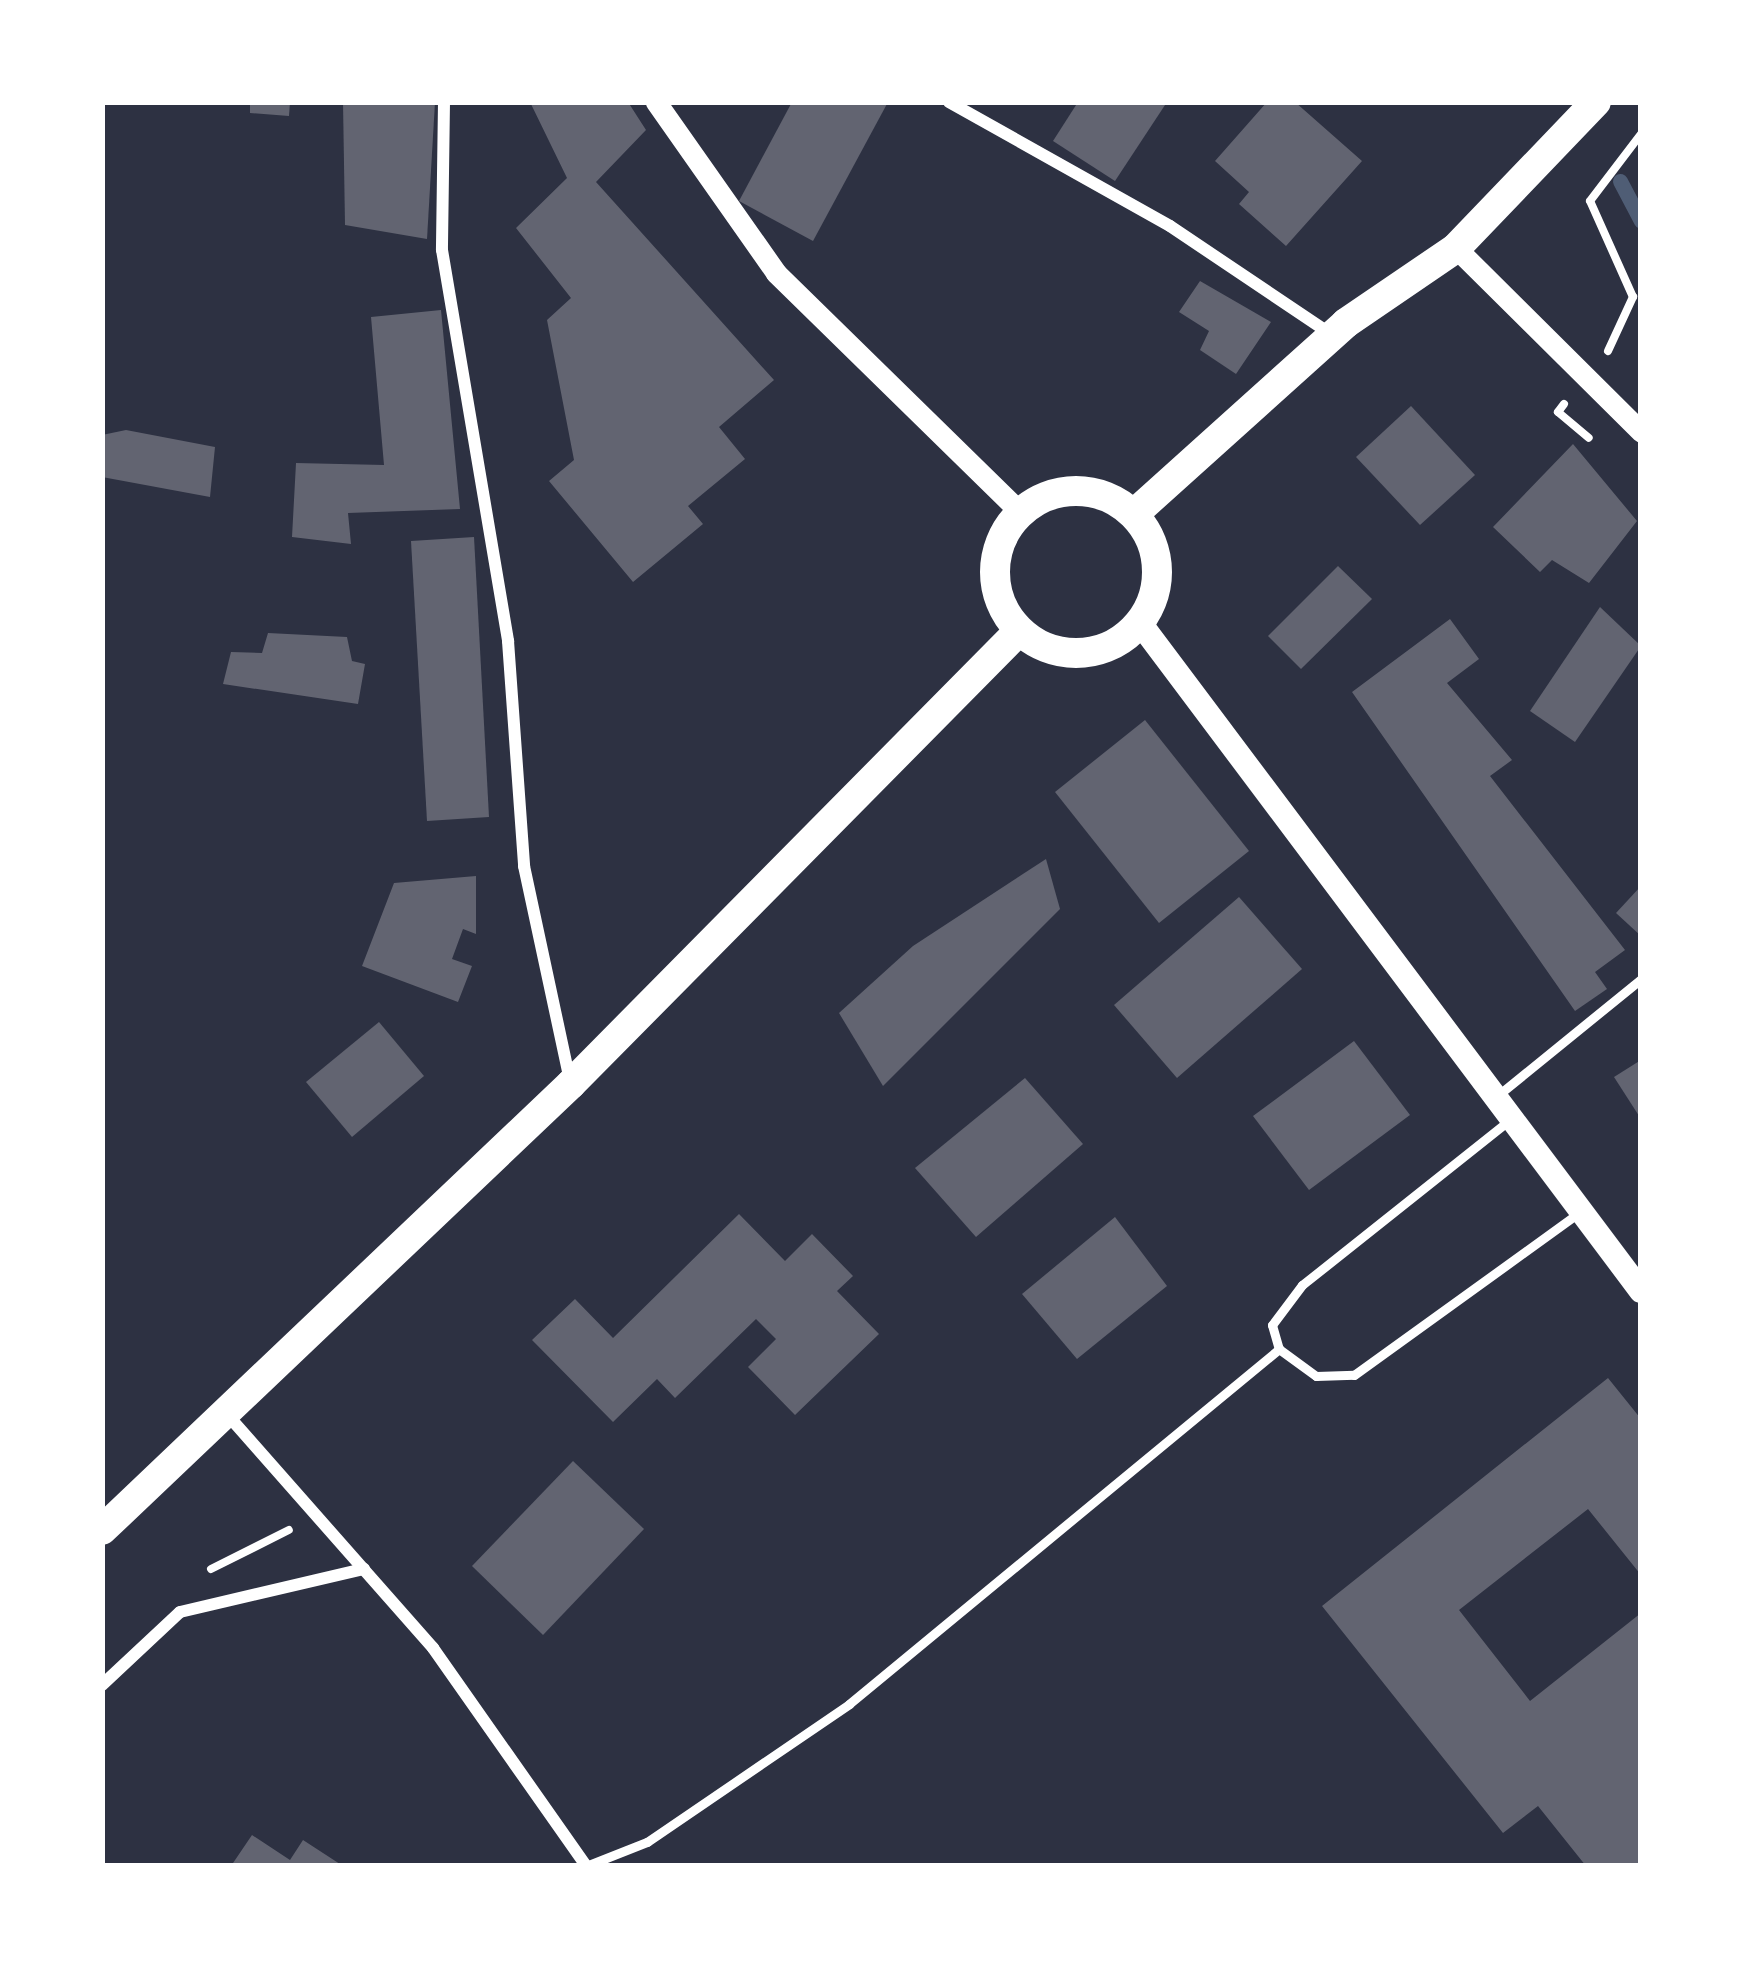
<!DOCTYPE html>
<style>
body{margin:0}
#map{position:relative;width:1743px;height:1968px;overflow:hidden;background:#2d3142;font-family:"PT Sans Narrow",sans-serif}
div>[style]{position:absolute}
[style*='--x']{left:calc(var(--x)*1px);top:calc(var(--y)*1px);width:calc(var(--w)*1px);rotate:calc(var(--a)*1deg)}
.stream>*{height:15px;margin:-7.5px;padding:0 7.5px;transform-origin:7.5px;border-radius:7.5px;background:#4f5d75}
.building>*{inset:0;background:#626471}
.path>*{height:8px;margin:-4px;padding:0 4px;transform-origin:4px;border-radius:4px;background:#fff}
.service>*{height:9px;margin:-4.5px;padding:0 4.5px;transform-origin:4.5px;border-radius:4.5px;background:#fff}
.minor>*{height:12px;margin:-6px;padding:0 6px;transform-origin:6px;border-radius:6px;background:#fff}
.tertiary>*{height:21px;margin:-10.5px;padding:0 10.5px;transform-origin:10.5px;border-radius:10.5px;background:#fff}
.secondary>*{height:24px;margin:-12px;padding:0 12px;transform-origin:12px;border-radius:12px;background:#fff}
.primary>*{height:30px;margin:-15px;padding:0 15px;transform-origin:15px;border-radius:15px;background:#fff}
.primary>.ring{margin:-15px;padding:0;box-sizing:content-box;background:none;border:30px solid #fff;border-radius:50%}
span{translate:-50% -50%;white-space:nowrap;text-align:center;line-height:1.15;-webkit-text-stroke:9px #fff;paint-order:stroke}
.frame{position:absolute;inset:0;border:105px solid #fff;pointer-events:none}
</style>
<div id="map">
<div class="stream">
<i style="--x:1620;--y:181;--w:45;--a:62.3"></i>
</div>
<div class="building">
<i style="clip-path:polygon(250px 102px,290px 102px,289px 116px,250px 113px)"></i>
<i style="clip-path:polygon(343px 102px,435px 102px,427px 239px,345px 225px)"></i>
<i style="clip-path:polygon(530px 102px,628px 102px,646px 130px,596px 182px,774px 380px,719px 427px,745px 459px,688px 506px,703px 524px,633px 582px,549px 481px,574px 460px,547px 320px,571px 298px,516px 228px,567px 178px)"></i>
<i style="clip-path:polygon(792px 102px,888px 102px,813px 241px,739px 201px)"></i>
<i style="clip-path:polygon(1078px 102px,1167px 102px,1115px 181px,1053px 141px)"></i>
<i style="clip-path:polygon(1267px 102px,1295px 102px,1362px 161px,1286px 246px,1239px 204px,1249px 192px,1215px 161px)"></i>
<i style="clip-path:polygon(1200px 281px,1271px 322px,1236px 374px,1200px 350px,1209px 331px,1179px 312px)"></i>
<i style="clip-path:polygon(441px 310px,460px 509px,348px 513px,351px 544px,292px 537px,296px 463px,384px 465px,371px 317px)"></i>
<i style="clip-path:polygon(1411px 406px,1475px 475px,1420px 525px,1356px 457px)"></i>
<i style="clip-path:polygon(126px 430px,215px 447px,210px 497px,102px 477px,102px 435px)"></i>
<i style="clip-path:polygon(1573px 444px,1637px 521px,1589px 583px,1552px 560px,1540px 572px,1493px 527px)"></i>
<i style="clip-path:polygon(474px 537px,489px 817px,427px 821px,411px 541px)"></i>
<i style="clip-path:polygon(1338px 566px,1372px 599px,1301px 669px,1268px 636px)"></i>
<i style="clip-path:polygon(1600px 607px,1641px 646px,1575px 742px,1530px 711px)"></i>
<i style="clip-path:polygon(1450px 619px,1479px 659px,1447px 683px,1512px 760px,1490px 776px,1625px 950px,1595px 972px,1607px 989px,1575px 1011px,1352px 692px)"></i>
<i style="clip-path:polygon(268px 633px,347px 637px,352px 661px,365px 664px,358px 704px,223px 684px,231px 652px,262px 653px)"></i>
<i style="clip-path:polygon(1145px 720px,1249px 851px,1159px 923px,1055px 792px)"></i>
<i style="clip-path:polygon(1046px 859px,1060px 909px,883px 1086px,839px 1013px,913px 946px)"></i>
<i style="clip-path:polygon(476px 876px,476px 934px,463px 929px,452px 959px,472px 966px,458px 1002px,362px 966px,394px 883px)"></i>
<i style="clip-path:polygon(1641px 886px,1641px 936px,1616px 913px)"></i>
<i style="clip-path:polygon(1239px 897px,1302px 969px,1177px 1078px,1114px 1005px)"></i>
<i style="clip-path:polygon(379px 1022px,424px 1076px,352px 1137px,306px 1082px)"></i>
<i style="clip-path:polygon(1354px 1041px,1410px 1115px,1309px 1190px,1253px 1116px)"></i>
<i style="clip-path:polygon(1641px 1060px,1641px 1119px,1614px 1077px)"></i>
<i style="clip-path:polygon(1025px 1078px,1083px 1144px,976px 1237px,915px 1168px)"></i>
<i style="clip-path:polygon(739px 1214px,785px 1261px,812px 1234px,853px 1276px,837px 1291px,879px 1334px,795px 1415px,748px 1367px,776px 1339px,756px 1319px,675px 1398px,657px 1379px,613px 1422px,532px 1340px,575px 1299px,613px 1338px)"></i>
<i style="clip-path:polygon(1115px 1217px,1167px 1286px,1077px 1359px,1022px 1294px)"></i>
<i style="clip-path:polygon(1608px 1378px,1641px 1419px,1641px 1575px,1588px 1509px,1459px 1610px,1530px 1701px,1641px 1613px,1641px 1866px,1586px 1866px,1538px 1806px,1503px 1833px,1322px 1606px)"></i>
<i style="clip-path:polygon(573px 1461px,644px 1529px,543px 1635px,472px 1566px)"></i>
<i style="clip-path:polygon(252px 1835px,290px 1860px,303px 1840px,343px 1866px,231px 1866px)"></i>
</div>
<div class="path">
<i style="--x:1608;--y:351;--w:60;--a:-65.2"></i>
<i style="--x:1633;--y:297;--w:105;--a:-114.1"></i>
<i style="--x:1590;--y:201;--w:84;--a:-52.7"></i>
<i style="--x:1564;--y:404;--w:10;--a:127"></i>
<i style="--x:1558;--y:412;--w:40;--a:40"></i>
<i style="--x:211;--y:1569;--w:87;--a:-26.6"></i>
</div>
<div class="service">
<i style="--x:1497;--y:1096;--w:186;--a:-39.1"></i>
<i style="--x:1507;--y:1122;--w:262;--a:141.5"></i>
<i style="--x:1302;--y:1285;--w:50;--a:126.9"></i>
<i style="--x:1272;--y:1325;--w:25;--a:74"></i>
<i style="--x:1279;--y:1349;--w:46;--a:36.1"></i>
<i style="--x:1316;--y:1376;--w:38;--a:-2"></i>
<i style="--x:1354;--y:1375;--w:277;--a:-35.8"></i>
<i style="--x:586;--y:1866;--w:66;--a:-21.5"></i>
<i style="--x:647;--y:1842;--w:245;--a:-34.3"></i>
<i style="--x:849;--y:1704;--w:558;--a:-39.54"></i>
</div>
<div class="minor">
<i style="--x:444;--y:102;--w:148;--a:90.8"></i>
<i style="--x:442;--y:250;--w:397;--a:80.4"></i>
<i style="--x:508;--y:641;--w:226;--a:85.9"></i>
<i style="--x:524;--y:866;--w:219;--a:77.9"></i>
<i style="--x:949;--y:102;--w:253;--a:29.3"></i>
<i style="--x:1170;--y:226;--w:195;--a:33.9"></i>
<i style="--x:225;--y:1412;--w:315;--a:48.6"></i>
<i style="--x:433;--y:1648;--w:266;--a:54.9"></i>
<i style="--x:102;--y:1685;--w:107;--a:-43.1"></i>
<i style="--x:180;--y:1612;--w:189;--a:-13.2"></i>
</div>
<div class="tertiary">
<i style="--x:656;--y:102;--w:209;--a:54.9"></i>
<i style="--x:776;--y:273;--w:342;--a:44.4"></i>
<i style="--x:1456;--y:248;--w:261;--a:44.8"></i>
</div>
<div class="secondary">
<i style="--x:1140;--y:623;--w:835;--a:53.13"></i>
</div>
<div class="primary">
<i class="ring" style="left:995px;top:491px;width:132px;height:132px"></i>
<i style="--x:1134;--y:514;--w:285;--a:-42"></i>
<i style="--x:1346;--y:323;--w:133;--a:-34.3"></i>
<i style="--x:1456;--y:248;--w:202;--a:-46.2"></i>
<i style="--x:102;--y:1530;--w:647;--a:-43.56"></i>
<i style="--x:571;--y:1084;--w:637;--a:-45.32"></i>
</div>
<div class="frame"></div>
</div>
